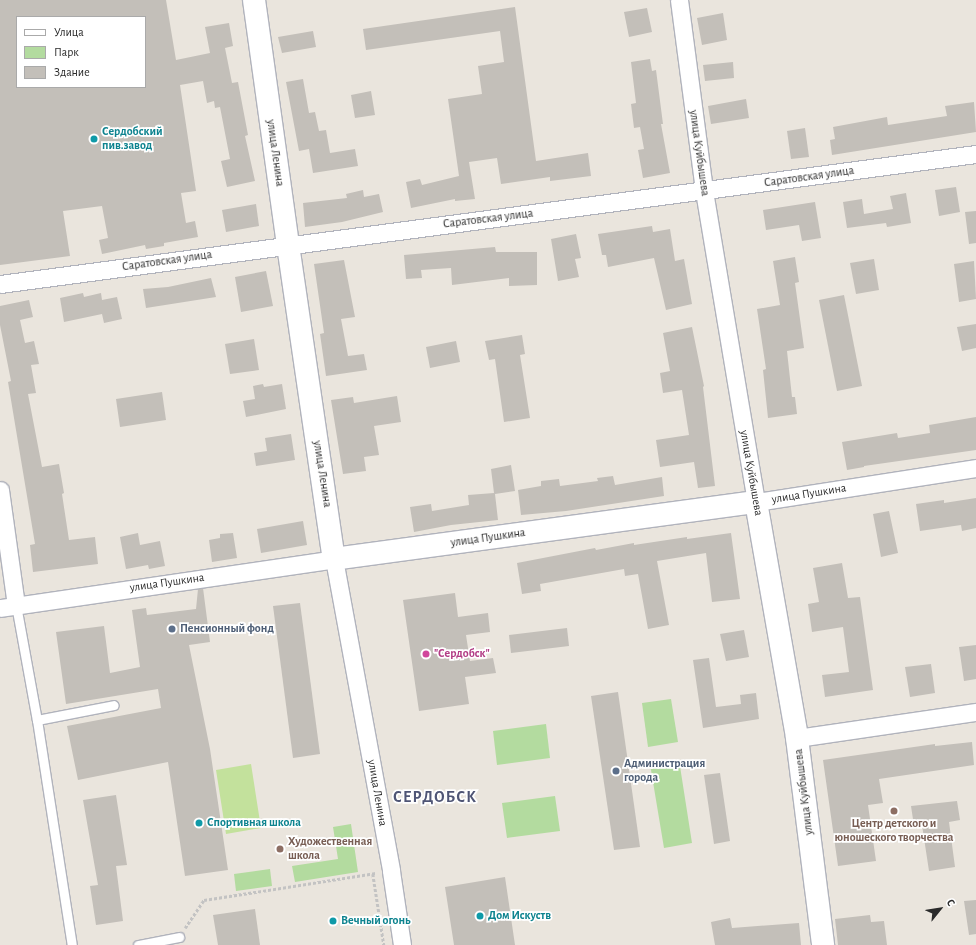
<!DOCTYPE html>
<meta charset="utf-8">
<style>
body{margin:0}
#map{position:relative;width:976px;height:945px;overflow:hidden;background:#eae5dd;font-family:"Alegreya Sans",sans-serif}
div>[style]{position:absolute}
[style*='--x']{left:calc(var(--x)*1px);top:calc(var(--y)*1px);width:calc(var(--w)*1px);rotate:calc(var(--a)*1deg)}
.green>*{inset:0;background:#b3db9f}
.pitch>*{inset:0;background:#c3e19c}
.building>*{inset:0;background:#c3bfb9}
.path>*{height:2.5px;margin-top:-1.25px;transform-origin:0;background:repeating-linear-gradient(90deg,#c3c3c3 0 3px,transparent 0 5px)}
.roads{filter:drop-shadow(1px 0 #b1b3bc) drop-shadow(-1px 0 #b1b3bc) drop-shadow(0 1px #b1b3bc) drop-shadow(0 -1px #b1b3bc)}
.lane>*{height:9px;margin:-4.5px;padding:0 4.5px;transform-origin:4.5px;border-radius:4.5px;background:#fff}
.street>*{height:17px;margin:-8.5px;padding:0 8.5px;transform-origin:8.5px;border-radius:8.5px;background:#fff}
.secondary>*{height:22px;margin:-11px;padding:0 11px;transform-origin:11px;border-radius:11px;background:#fff}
.dots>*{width:11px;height:11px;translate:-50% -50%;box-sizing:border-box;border:2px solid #fff;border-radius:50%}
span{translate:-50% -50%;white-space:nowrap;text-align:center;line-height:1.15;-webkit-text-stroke:3.5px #fff;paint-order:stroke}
.culture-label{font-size:12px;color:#0d838f;font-weight:700}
.left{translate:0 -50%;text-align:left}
.street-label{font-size:12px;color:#2a2a2a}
.service-label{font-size:12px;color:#4e5e75;font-weight:700}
.hotel-label{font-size:12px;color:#b23c85;font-weight:700}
.education-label{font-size:12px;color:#785e54;font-weight:700}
.district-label{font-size:16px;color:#4f5575;font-weight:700;letter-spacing:1px}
.legend{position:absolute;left:16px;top:16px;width:130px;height:72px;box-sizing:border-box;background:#fff;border:1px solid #aaa;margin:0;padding:5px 7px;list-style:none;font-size:12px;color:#2a2a2a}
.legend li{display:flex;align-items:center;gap:8px;height:20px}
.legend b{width:20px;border:1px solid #aaa}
.north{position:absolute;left:920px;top:889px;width:40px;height:40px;-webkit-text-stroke:3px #fff;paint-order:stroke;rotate:60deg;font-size:11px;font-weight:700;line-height:16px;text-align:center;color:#2a2a2a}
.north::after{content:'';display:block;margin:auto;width:14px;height:18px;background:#2a2a2a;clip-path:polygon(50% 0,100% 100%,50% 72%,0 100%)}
</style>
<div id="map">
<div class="green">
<i style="clip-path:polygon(671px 699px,678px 742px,648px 747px,642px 703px)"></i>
<i style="clip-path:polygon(546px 724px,550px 758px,497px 765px,493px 731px)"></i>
<i style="clip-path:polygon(679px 760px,692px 843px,664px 848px,650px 764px)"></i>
<i style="clip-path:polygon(555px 796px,560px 831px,507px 838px,502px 803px)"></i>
<i style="clip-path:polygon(351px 824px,358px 872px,295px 882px,292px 866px,338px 859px,333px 827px)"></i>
<i style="clip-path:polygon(270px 869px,272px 886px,236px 891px,234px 874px)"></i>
</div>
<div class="pitch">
<i style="clip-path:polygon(251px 764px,261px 828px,226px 834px,216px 770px)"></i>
</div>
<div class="building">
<i style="clip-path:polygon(evenodd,0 0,166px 0,176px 60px,210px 53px,205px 27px,229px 23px,233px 46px,225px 48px,232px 83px,238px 82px,248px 135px,245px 136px,255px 181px,227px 187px,221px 161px,230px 159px,220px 107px,215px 108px,214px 101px,207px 103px,203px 81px,180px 85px,196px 191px,181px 193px,186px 223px,195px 221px,198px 237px,164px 243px,164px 246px,146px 249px,145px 245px,102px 254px,99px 240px,108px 238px,102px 206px,63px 211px,70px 256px,0 265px,0 0,17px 17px,145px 17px,145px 87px,17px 87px,17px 17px)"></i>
<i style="clip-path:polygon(515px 7px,536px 161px,588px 153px,591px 176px,550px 181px,550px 177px,501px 184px,497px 158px,469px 162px,475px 199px,455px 201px,455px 199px,411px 208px,406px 182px,420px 179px,422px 185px,459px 176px,448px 99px,482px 94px,478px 66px,504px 62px,500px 31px,366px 50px,363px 29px)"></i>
<i style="clip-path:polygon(647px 8px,652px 32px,629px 37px,624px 12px)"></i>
<i style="clip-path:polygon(723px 13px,727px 40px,702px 45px,697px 18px)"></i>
<i style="clip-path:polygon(313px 31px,316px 47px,282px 53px,278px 37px)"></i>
<i style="clip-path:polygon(650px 59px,652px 71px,656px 70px,663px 124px,661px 124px,670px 173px,643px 178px,638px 150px,644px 149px,640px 127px,634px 128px,631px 104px,636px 103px,631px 62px)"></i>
<i style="clip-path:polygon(733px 62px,734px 78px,705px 81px,703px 65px)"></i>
<i style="clip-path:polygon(303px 79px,309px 113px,315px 112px,319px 131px,326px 130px,330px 153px,355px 149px,358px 166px,313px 173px,309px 149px,299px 151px,286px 82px)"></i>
<i style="clip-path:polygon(371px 91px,375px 115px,355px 118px,351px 95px)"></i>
<i style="clip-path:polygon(746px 99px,749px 118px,711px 124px,708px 106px)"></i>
<i style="clip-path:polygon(974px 102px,976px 132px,832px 155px,830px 140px,835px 139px,833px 127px,887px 117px,888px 125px,947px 116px,945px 106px)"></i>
<i style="clip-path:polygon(805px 128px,809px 157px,791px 159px,787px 131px)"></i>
<i style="clip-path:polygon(956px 187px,960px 212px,939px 216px,935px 190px)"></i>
<i style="clip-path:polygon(363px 190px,364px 197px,379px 194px,383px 212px,342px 222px,305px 227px,303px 203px,347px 198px,346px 194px)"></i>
<i style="clip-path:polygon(906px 193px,911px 223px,887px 227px,886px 223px,847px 228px,843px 202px,862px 199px,864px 214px,893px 209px,890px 196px)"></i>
<i style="clip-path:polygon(815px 202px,821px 238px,802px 241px,799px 225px,766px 230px,763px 210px)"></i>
<i style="clip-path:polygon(256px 204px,259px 226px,226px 232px,222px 210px)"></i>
<i style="clip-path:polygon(976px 211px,976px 243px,969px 244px,965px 212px)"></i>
<i style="clip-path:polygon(652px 226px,653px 232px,670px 229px,675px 261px,684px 259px,692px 304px,666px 310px,654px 258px,608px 267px,606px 255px,602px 255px,598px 234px)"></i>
<i style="clip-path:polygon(576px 234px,581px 258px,575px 259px,579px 277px,558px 281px,551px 239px)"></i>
<i style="clip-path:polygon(495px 247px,496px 252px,537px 252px,537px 285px,509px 286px,509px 278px,452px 285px,451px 268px,421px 270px,422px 278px,406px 279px,404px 255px)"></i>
<i style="clip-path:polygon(795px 257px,799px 282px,795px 283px,804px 348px,787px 351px,792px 397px,795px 397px,797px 414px,768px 418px,763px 370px,766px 369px,757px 309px,780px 305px,773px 261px)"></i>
<i style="clip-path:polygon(874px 259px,879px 290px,856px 294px,850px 263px)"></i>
<i style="clip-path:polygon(344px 260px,355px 317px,341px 319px,348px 356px,364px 354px,367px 370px,326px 376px,320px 334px,324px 333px,314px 264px)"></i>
<i style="clip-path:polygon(974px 261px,976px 299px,959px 302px,954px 264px)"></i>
<i style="clip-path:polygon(266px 271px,273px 306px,241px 312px,235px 277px)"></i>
<i style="clip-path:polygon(211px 278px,216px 297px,146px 308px,143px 289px,168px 287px)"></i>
<i style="clip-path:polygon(83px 293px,84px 297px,101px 293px,102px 300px,117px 297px,122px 319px,104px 323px,102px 314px,64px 322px,60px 298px)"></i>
<i style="clip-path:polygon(844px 295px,862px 386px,837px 391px,819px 300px)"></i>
<i style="clip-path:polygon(29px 300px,33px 317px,20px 320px,25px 343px,34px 341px,39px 364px,31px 365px,36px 393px,28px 394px,42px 467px,59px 464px,64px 493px,62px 494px,69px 540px,95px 537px,98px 564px,33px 572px,30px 545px,35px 544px,8px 382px,11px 381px,0 325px,0 306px)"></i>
<i style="clip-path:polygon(976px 324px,976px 348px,962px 351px,957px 327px)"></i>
<i style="clip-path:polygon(692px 327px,704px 386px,703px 387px,715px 486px,698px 488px,694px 462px,660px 467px,656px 440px,689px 435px,682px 390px,663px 393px,660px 373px,670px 371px,663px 333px)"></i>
<i style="clip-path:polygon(522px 335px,525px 354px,520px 355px,530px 418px,504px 422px,495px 359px,489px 360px,485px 341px)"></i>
<i style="clip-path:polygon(254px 339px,259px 370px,230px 374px,225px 344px)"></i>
<i style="clip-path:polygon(456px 341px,460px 362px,430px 368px,426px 347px)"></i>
<i style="clip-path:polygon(263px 384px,264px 387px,282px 384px,286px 409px,246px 417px,243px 401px,255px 399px,253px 386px)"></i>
<i style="clip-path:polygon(162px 392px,166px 420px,120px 427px,116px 399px)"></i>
<i style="clip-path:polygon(397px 396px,401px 422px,374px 426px,379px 455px,364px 457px,366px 471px,343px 474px,331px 400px,353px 397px,354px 403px)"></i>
<i style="clip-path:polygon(976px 417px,976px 450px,864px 466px,864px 467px,847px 470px,842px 442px,897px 433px,898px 438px,930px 433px,929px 425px)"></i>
<i style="clip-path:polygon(291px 434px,295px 460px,256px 466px,254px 453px,267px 451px,265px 438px)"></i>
<i style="clip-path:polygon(511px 465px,515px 491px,495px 494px,498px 520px,451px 525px,414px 532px,410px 507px,431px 504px,432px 511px,469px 505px,468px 495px,494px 493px,491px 469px)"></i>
<i style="clip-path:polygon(613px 476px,615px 485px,662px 477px,664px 496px,566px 511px,521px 515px,518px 490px,541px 486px,541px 481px,559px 479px,560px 486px,598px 481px,597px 478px)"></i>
<i style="clip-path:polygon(976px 498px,976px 528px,962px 531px,961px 525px,920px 531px,916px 504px,944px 500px,944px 503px)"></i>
<i style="clip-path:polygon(889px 511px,898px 553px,881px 557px,873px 514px)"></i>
<i style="clip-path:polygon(303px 521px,307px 545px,261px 553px,257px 529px)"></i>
<i style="clip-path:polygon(138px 533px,140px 545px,160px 541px,165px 566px,149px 569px,148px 565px,126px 569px,120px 537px)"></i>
<i style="clip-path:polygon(233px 533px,237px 558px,212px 562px,209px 540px,220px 538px,220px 534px)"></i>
<i style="clip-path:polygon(731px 533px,740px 599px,712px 602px,706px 553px,657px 561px,669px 625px,648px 629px,638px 574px,625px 576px,624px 569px,540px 584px,541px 591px,522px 594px,517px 563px,595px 548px,596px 550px,634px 543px,634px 545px,687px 537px,687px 539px)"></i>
<i style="clip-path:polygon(842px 563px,848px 598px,860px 597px,873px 690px,825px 697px,822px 675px,849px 672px,843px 627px,812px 632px,808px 604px,819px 602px,813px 568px)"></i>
<i style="clip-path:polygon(203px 588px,210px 642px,189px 645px,210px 749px,228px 870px,185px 876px,168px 762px,78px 780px,67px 726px,161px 708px,158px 689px,66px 704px,56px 632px,104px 626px,110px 673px,140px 667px,132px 610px,146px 608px,147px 615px,196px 609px,198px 589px)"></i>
<i style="clip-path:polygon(455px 593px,458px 617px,488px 613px,490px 632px,466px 635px,470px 661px,493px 658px,496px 673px,465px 677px,469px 704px,419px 711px,403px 600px)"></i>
<i style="clip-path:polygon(300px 603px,320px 754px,293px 758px,273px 606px)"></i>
<i style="clip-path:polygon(567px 628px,569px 646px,511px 653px,509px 635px)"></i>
<i style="clip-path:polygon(744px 630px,749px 657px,726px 661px,720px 634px)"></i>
<i style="clip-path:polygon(976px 645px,976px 679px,964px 681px,959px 647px)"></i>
<i style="clip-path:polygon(709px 658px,716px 707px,741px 704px,740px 695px,756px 693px,759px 719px,703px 728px,693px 660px)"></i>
<i style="clip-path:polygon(931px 664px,935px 693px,910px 697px,905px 667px)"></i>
<i style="clip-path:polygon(618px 692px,640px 847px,614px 850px,591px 696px)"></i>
<i style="clip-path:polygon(972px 742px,974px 765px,879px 779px,883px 803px,868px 805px,876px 861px,838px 866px,823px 760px,935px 744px,935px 746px)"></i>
<i style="clip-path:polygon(720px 773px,730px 841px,714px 844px,704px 775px)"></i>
<i style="clip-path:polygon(116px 795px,127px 865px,116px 866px,123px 921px,96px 925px,90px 886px,98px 885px,83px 800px)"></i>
<i style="clip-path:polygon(957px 801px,960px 820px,949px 822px,955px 867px,929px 871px,922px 825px,914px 826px,911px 806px)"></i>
<i style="clip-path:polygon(505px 877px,515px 945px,454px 945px,445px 887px)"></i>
<i style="clip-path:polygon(976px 900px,976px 934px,969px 935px,964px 901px)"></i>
<i style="clip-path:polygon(255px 909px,260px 945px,218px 945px,213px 915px)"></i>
<i style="clip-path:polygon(870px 915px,871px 922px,884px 921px,887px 945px,838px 945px,835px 919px)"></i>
<i style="clip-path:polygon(730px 918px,732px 928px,799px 923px,801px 945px,715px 945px,711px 922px)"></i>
</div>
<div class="path">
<i style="--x:373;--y:874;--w:72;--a:81.2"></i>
<i style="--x:185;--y:928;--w:34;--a:-56"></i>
<i style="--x:204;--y:900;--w:174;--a:-8.9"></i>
</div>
<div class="roads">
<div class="lane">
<i style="--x:16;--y:605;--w:117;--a:79.7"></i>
<i style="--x:37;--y:720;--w:78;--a:-11"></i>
<i style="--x:37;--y:720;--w:228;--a:81.2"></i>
<i style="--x:138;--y:945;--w:42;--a:-11"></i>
</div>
<div class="street">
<i style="--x:679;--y:0;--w:193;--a:82.5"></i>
<i style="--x:704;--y:191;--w:315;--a:80.5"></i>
<i style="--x:756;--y:502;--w:223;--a:-8.8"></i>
<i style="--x:0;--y:284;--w:985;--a:-7.59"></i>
<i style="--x:0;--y:490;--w:116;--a:82.1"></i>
<i style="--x:0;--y:608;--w:338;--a:-8.3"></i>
<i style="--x:334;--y:559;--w:317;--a:79.6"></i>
<i style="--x:391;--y:871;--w:75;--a:81.5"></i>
<i style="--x:797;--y:738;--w:181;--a:-8.3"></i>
</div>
<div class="secondary">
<i style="--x:254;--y:0;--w:247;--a:82.1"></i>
<i style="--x:288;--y:245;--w:317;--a:81.7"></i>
<i style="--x:334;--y:559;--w:426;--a:-7.7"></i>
<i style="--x:756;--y:502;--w:240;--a:80.1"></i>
<i style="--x:797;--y:738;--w:209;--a:82.8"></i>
</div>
</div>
<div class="dots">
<i style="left:94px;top:139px;background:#0f9aa8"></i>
<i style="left:172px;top:629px;background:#5c6f8a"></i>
<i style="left:426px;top:654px;background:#d1479c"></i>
<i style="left:616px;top:771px;background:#5c6f8a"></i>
<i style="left:894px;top:811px;background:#8d6e63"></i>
<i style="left:199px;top:823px;background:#0f9aa8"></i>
<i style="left:280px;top:849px;background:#8d6e63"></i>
<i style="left:480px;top:916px;background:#0f9aa8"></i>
<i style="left:333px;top:921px;background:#0f9aa8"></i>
</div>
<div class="culture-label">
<span class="left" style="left:102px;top:139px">Сердобский<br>пив.завод</span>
<span class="left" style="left:207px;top:823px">Спортивная школа</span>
<span class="left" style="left:488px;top:916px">Дом Искуств</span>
<span class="left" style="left:341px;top:921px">Вечный огонь</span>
</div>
<div class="street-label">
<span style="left:275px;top:153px;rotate:82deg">улица Ленина</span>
<span style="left:699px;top:153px;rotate:82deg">улица Куйбышева</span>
<span style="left:809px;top:177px;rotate:-8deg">Саратовская улица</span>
<span style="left:488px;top:219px;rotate:-7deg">Саратовская улица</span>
<span style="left:167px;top:261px;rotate:-8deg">Саратовская улица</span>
<span style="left:751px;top:473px;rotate:80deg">улица Куйбышева</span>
<span style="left:322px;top:474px;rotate:81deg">улица Ленина</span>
<span style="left:809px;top:494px;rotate:-9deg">улица Пушкина</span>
<span style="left:488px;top:538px;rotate:-8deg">улица Пушкина</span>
<span style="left:167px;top:583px;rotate:-8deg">улица Пушкина</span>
<span style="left:804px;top:792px;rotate:-97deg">улица Куйбышева</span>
<span style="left:377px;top:793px;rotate:80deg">улица Ленина</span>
</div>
<div class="service-label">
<span class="left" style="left:180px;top:629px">Пенсионный фонд</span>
<span class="left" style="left:624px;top:771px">Администрация<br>города</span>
</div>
<div class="hotel-label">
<span class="left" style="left:434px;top:654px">"Сердобск"</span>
</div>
<div class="education-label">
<span style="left:894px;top:831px">Центр детского и<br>юношеского творчества</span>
<span class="left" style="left:288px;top:849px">Художественная<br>школа</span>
</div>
<div class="district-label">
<span style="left:435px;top:797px">СЕРДОБСК</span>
</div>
<ul class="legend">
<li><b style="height:5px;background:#fff"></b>Улица</li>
<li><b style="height:11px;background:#b3db9f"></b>Парк</li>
<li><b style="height:11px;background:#c3bfb9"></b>Здание</li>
</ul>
<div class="north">С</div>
</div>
